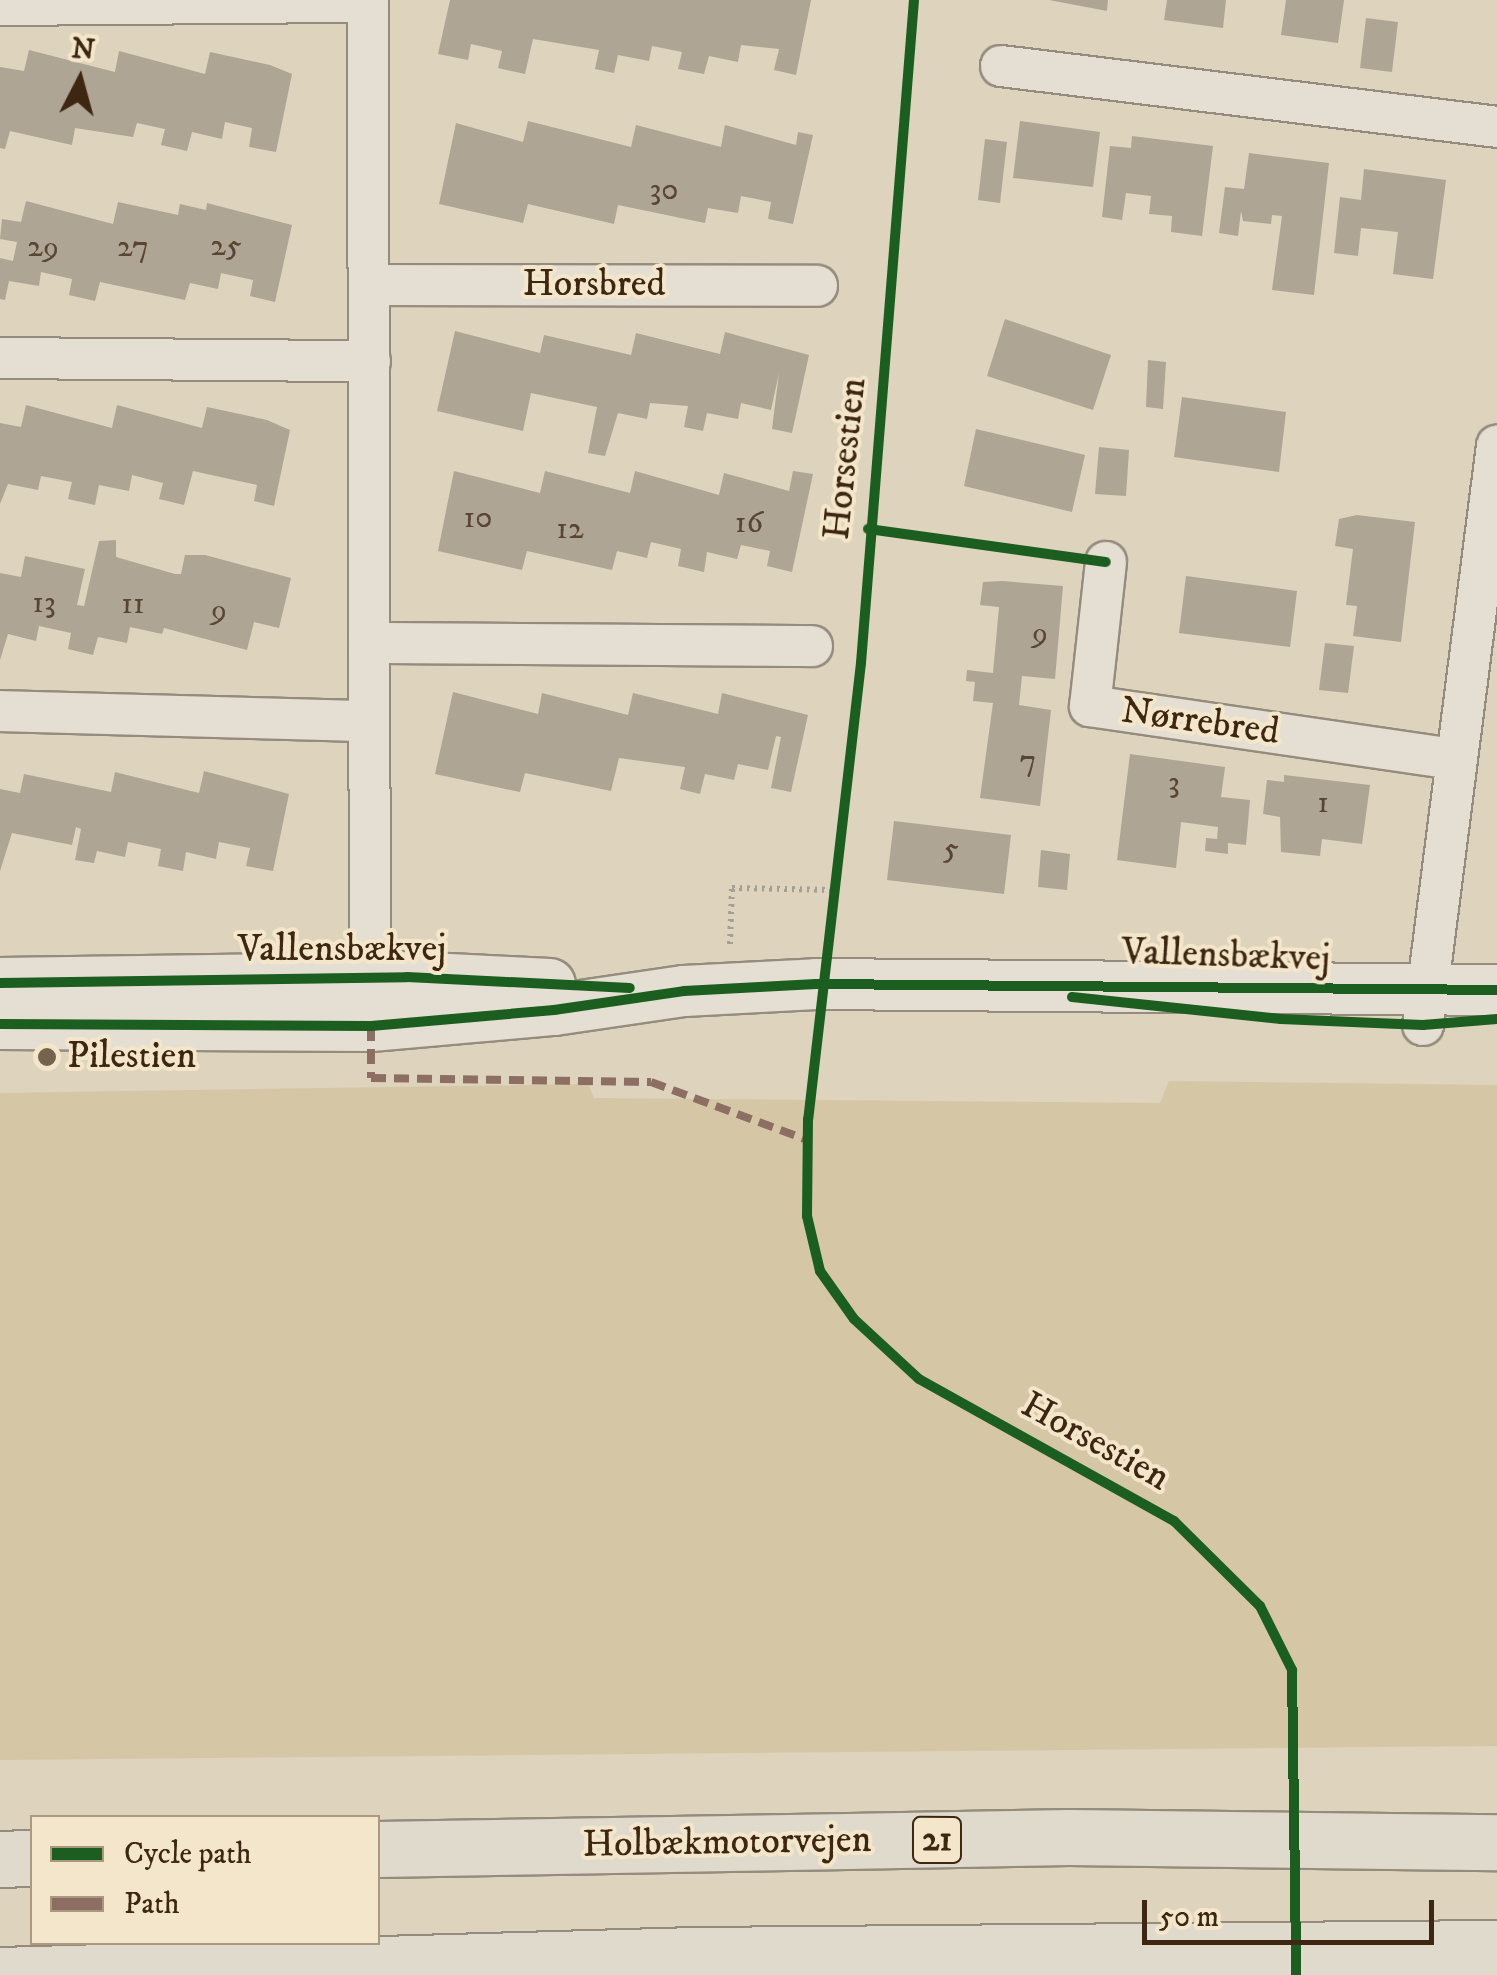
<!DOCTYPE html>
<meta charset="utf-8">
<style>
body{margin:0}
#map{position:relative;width:1497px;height:1975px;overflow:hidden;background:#ded3bc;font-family:"IM FELL DW Pica",serif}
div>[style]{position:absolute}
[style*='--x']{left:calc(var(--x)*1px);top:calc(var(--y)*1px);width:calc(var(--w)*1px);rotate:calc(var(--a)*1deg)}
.green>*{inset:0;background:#d5c6a5}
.building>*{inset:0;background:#aea594}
.path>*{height:6px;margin-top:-3px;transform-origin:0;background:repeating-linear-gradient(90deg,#a69f95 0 2.5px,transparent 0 7.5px)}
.roads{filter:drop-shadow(2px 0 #958c7d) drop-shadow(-2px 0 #958c7d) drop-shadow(0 2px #958c7d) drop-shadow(0 -2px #958c7d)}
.minor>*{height:40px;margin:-20px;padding:0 20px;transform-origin:20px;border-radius:20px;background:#e5dfd3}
.tertiary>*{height:50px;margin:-25px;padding:0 25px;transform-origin:25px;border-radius:25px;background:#e5dfd3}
.motorway>*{height:55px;margin:-27.5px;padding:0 27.5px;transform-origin:27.5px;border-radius:27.5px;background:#e0dacc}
.quiet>*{height:8px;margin-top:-4px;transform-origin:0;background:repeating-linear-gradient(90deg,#8d6e63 0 15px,transparent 0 23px)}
.cycleway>*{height:10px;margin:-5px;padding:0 5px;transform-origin:5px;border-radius:5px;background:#1b5e20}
.dots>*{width:28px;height:28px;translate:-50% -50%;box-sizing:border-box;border:5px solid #f3e6ca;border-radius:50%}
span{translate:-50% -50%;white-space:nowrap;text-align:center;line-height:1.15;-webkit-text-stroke:8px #f3e6ca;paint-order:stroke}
.number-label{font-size:32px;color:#594632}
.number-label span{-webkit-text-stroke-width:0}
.shield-label span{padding:2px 8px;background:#f3e6ca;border:2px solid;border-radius:8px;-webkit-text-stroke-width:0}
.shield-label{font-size:35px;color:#3d2612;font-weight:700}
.street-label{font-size:38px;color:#3d2612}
.poi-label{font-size:38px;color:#3d2612}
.left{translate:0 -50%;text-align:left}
.legend{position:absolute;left:30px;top:1815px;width:350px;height:130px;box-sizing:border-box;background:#f3e6ca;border:2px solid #aa9980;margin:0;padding:12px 18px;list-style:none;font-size:30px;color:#3d2612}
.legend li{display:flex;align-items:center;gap:20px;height:50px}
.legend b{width:50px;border:2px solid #aa9980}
.north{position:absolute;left:30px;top:30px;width:100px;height:100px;-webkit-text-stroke:8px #f3e6ca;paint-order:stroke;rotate:6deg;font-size:28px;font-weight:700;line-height:40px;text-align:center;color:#3d2612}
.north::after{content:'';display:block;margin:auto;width:35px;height:45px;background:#3d2612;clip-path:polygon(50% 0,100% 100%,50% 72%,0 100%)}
.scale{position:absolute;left:1142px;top:1900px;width:292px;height:45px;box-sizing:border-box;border:5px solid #3d2612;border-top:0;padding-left:12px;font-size:30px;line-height:35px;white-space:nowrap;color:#3d2612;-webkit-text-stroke:8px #f3e6ca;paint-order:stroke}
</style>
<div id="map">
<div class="green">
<i style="clip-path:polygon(1169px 1081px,1497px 1085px,1497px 1746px,0 1760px,0 1093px,588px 1084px,594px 1098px,1160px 1103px)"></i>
</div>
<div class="building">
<i style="clip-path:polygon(450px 0,811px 0,796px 75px,774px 70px,779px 49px,741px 45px,738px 62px,709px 56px,704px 74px,678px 69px,682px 52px,652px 46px,649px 61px,618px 55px,614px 73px,595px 69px,599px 50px,533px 39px,525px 74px,498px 68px,502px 51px,471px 44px,468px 60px,438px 54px)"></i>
<i style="clip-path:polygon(1049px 0,1108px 0,1107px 11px)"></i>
<i style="clip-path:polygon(1167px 0,1226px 0,1223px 28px,1164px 20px)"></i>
<i style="clip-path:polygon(1286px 0,1344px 0,1338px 43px,1281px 35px)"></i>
<i style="clip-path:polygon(1366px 18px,1398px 22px,1392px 72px,1360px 68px)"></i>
<i style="clip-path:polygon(29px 50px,115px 72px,119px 51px,205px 74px,210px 52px,270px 65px,292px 74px,276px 152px,249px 147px,252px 128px,225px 122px,222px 139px,192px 132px,187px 151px,161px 145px,165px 129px,137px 123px,133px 137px,75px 128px,72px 145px,10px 131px,5px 149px,0 148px,0 67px,24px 71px)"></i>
<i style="clip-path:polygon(528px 121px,631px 147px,636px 125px,721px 147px,725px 125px,796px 145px,798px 132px,813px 135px,793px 224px,768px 219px,771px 202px,741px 196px,738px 213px,708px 208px,705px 223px,618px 205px,614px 224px,528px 204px,523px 223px,439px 204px,456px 123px,523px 142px)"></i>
<i style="clip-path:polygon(1020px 121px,1100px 132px,1093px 187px,1013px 178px)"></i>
<i style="clip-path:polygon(1132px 136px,1213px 146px,1202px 236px,1171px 232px,1172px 216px,1149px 214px,1151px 196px,1126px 193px,1122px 220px,1102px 217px,1110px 146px,1131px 148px)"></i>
<i style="clip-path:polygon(985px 139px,1007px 142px,1000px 203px,978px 200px)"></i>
<i style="clip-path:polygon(1249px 153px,1329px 163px,1314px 295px,1272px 290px,1282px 216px,1272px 215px,1271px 224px,1243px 221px,1241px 211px,1238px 236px,1219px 233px,1225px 187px,1244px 189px)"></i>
<i style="clip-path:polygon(1364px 169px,1446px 180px,1433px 279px,1393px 274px,1398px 232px,1361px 228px,1358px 256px,1334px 253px,1340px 197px,1361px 200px)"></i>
<i style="clip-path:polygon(26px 201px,113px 224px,118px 202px,178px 215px,180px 204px,206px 210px,207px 203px,292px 225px,275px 302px,250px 296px,253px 280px,221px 273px,218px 289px,190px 283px,185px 300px,100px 282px,95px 301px,69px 295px,72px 279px,41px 272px,39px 286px,9px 281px,5px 300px,0 299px,0 258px,13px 261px,17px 242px,0 239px,2px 219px,21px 222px)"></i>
<i style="clip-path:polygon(1005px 319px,1111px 355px,1093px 410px,987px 376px)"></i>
<i style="clip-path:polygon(455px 331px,540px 353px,544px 335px,631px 355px,636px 333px,720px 354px,725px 332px,809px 355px,792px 433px,772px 429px,779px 373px,771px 410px,741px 403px,738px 419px,707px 413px,703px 431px,684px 427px,688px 406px,650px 403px,647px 419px,618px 413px,605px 456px,588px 453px,597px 407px,531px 393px,523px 431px,437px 411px)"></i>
<i style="clip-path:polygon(1148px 360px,1166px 362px,1163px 409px,1146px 407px)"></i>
<i style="clip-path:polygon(1182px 397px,1286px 412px,1279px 472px,1174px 457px)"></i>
<i style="clip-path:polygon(26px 405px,112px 428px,117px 405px,202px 428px,207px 407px,267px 420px,290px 430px,274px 506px,254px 501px,257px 485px,193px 471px,184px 505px,159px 499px,163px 483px,132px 475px,129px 491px,99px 485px,95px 505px,68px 499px,72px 482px,41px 476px,38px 490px,8px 484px,0 504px,0 423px,21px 427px)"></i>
<i style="clip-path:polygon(976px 429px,1085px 455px,1072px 512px,964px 486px)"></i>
<i style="clip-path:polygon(1099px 447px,1129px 450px,1126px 496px,1095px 494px)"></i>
<i style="clip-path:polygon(454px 471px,540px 493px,545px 471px,630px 493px,635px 471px,719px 495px,724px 473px,789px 491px,793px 471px,813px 474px,792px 572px,767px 566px,770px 551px,741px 545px,737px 559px,707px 552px,704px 572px,678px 566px,681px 549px,651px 542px,647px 558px,617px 551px,612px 570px,527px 551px,522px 570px,438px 551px)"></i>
<i style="clip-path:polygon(1357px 515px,1415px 522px,1401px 642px,1353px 636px,1357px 606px,1346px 605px,1353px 549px,1335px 546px,1339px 519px)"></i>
<i style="clip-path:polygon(116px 540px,116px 557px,175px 574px,181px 574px,185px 555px,205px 555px,291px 578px,279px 628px,254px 622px,247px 650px,164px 628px,162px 634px,130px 627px,127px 643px,98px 637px,93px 655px,68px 649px,71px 633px,39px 626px,36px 641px,8px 634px,0 660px,0 573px,21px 577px,25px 556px,85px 569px,77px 605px,84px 606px,99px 541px)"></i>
<i style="clip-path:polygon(1186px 576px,1297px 591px,1290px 647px,1179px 633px)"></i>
<i style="clip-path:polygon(1002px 581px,1063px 586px,1055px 679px,1022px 676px,1019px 705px,1051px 710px,1040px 806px,980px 798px,993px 703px,973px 701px,975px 682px,966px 681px,967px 670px,993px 673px,999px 607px,980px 605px,983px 582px)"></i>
<i style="clip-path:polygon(1325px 643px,1354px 646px,1348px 693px,1319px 690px)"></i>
<i style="clip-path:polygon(453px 692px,538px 714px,542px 693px,628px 715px,633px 693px,718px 714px,722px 693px,808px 715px,791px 792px,771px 788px,781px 737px,776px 736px,768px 770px,738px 764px,734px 780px,705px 774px,700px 794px,680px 789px,685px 767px,619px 758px,611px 791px,525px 773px,520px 792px,435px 774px)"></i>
<i style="clip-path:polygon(1130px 754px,1225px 767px,1221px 797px,1250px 800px,1246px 845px,1228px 843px,1228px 854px,1205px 851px,1206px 838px,1217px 839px,1218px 827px,1181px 822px,1176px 868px,1117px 860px)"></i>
<i style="clip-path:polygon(204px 771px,289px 794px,273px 871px,246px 866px,250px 848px,219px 842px,216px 859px,186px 852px,183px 871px,158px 866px,161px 849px,128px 842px,125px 857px,97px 851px,94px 863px,75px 860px,81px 829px,76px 827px,72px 845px,12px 833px,0 871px,0 789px,20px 793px,24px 774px,111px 792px,115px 772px,199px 793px)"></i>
<i style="clip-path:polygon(1284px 775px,1370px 785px,1362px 844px,1322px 839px,1320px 856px,1281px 852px,1280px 817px,1263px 814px,1267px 780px,1284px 782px)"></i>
<i style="clip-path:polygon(894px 821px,1011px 835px,1004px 894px,887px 880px)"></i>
<i style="clip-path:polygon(1041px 850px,1070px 854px,1067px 890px,1038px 887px)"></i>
</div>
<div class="path">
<i style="--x:730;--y:944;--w:56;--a:-88"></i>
<i style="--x:732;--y:888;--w:102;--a:1.1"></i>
</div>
<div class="roads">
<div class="minor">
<i style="--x:368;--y:0;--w:1006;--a:89.89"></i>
<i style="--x:0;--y:5;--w:368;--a:-0.5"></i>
<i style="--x:1001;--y:66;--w:500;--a:7"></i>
<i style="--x:372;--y:285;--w:445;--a:0.1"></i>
<i style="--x:0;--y:358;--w:370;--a:0.5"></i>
<i style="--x:1106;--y:562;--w:145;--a:96.3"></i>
<i style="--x:1090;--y:706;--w:368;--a:8.3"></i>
<i style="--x:370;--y:643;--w:442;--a:0.4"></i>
<i style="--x:0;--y:711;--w:368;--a:1.6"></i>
<i style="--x:1423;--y:1025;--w:584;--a:-82.72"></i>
</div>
<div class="tertiary">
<i style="--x:0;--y:983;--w:407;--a:-0.8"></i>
<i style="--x:407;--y:977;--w:143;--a:2.8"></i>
<i style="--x:0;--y:1024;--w:371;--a:0.3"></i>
<i style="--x:371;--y:1026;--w:184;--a:-5"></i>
<i style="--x:554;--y:1010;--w:131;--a:-8.3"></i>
<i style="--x:684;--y:991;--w:132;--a:-3"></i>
<i style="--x:816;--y:984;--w:681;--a:0.5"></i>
</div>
<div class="motorway">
<i style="--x:378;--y:1849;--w:691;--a:-0.99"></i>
<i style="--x:1069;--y:1837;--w:428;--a:0.7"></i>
<i style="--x:0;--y:1859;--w:32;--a:-2"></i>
<i style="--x:0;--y:1975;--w:695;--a:-1.65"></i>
<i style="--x:695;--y:1955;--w:802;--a:-0.5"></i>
</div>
</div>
<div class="quiet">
<i style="--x:371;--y:1026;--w:52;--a:90"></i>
<i style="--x:371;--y:1078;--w:280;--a:0.8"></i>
<i style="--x:651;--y:1082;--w:166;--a:20.4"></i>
</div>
<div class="cycleway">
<i style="--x:914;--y:0;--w:665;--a:94.57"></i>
<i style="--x:861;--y:663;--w:459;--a:96.6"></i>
<i style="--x:808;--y:1119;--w:97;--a:90.6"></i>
<i style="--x:807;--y:1216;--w:57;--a:76.7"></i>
<i style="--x:820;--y:1271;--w:59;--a:54.7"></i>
<i style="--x:854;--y:1319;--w:88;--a:42.7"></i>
<i style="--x:919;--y:1379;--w:292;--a:29.1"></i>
<i style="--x:1174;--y:1521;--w:121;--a:44.7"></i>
<i style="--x:1260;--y:1606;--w:72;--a:63.4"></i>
<i style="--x:1292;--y:1670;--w:305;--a:89.2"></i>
<i style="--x:868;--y:529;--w:240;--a:7.9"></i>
<i style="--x:0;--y:983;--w:407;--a:-0.8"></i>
<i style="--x:407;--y:977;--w:223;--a:2.8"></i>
<i style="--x:1072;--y:997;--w:210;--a:6"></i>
<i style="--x:1281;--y:1019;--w:142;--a:2.4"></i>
<i style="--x:1423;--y:1025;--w:74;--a:-4.6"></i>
<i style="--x:0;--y:1024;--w:371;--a:0.3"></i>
<i style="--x:371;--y:1026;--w:184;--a:-5"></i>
<i style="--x:554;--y:1010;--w:131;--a:-8.3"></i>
<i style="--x:684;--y:991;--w:132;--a:-3"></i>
<i style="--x:816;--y:984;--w:681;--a:0.5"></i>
</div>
<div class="dots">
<i style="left:47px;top:1057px;background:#75634e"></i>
</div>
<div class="number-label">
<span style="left:664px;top:190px">30</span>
<span style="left:226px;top:246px">25</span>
<span style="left:43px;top:247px">29</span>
<span style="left:133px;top:247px">27</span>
<span style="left:478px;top:518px">10</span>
<span style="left:749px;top:523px">16</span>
<span style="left:570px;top:529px">12</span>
<span style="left:44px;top:603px">13</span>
<span style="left:133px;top:604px">11</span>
<span style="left:219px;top:610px">9</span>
<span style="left:1040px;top:633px">9</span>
<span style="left:1028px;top:761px">7</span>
<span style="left:1174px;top:783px">3</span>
<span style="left:1323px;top:803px">1</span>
<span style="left:951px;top:849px">5</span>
</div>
<div class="shield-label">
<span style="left:937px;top:1840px">21</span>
</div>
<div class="street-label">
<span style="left:594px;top:285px">Horsbred</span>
<span style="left:846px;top:459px;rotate:-84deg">Horsestien</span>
<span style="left:1200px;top:722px;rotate:8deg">Nørrebred</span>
<span style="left:342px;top:950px">Vallensbækvej</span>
<span style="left:1226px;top:956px;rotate:2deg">Vallensbækvej</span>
<span style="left:1095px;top:1442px;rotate:29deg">Horsestien</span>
<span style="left:727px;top:1843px;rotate:-1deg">Holbækmotorvejen</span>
</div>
<div class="poi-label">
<span class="left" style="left:67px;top:1057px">Pilestien</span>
</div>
<ul class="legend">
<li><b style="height:12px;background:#1b5e20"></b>Cycle path</li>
<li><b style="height:12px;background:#8d6e63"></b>Path</li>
</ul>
<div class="north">N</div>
<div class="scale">50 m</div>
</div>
